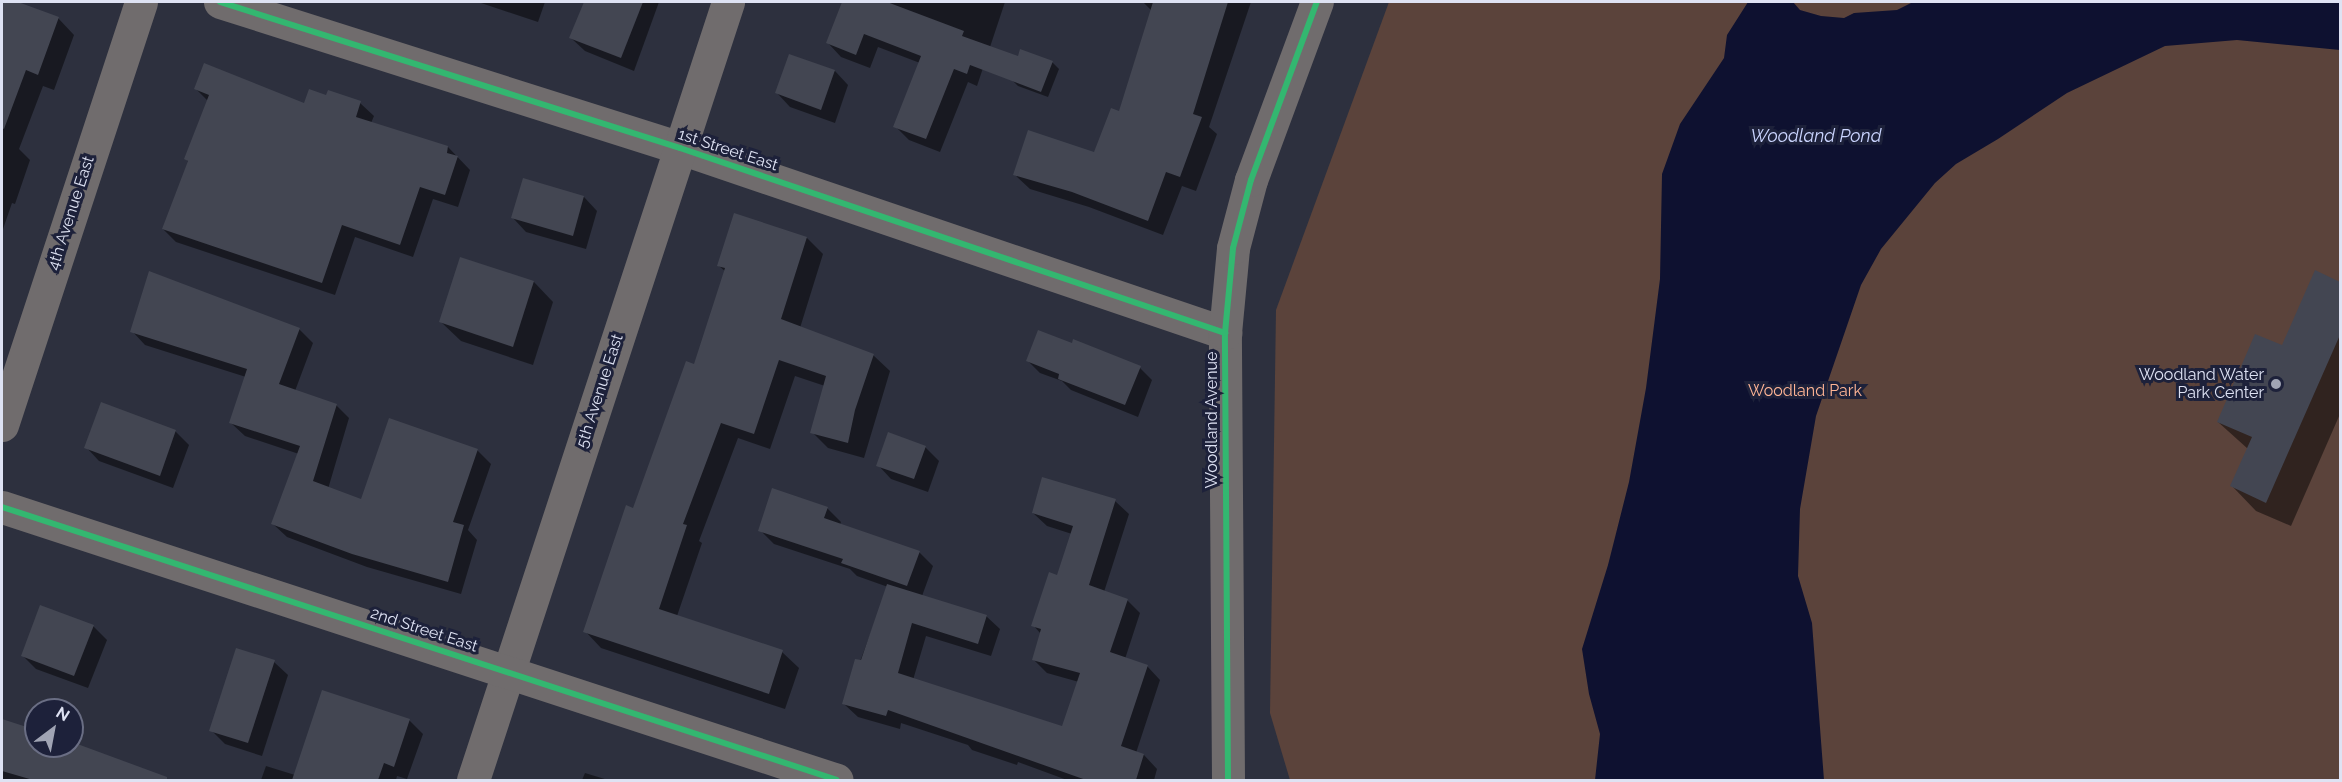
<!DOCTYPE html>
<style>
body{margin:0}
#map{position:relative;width:2342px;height:782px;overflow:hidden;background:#2d303e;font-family:Raleway,sans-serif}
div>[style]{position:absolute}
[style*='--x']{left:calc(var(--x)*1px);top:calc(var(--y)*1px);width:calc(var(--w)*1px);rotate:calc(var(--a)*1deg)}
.green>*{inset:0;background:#5b433b}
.water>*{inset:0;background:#0e1130}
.shadow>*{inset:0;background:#0007}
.building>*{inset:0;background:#434652}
.minor>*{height:33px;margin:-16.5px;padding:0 16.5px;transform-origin:16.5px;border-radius:16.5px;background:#706c6d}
.tertiary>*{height:33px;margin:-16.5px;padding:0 16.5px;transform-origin:16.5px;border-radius:16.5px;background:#706c6d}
.cycleway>*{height:6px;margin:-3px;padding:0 3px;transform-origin:3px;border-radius:3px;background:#33b770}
.dots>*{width:16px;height:16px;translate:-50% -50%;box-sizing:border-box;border:3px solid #1d213a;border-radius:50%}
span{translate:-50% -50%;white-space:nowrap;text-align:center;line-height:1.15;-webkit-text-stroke:6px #1d213a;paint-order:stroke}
.street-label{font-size:16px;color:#dee2f3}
.poi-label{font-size:16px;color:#dee2f3}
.right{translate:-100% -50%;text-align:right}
.park-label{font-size:16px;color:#ffb595}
.water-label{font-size:18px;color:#cbd5ff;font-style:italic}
.frame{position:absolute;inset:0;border:3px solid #dee2f3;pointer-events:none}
.north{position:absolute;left:24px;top:698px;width:60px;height:60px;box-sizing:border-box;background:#1d213a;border:2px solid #6a6e84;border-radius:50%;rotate:32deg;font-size:16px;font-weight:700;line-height:24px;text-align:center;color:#dee2f3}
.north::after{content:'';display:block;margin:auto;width:21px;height:27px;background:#a0a4b4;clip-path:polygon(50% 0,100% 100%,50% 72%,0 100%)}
</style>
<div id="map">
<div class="green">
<i style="clip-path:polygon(1389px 2px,2340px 2px,2340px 780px,1290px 780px,1270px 713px,1276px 310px)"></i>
</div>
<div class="water">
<i style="clip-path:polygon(1748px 2px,1793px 2px,1800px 10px,1821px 16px,1844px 18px,1854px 13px,1897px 10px,1913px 2px,2340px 2px,2340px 50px,2237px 40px,2165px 46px,2067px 93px,1998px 139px,1956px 164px,1935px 183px,1881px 249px,1861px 285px,1816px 416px,1800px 509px,1798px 576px,1812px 623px,1824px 780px,1595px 780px,1600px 734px,1589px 694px,1582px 649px,1608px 565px,1629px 482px,1646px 388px,1660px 279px,1662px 174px,1680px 124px,1724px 58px,1727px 35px)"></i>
</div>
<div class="shadow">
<i style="clip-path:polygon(2px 2px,13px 2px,58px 18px,74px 35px,54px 90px,43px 86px,19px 149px,30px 160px,15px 204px,12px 203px,2px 232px)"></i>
<i style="clip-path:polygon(478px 2px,545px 2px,538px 22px)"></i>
<i style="clip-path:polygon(586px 2px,659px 2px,634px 71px,585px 51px,571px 38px)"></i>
<i style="clip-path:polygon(843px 2px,1005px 2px,977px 86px,968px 82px,940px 152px,909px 140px,895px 126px,920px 63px,878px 47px,870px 68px,841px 57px,828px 43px)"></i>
<i style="clip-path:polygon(1143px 2px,1251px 2px,1209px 127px,1217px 134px,1196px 191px,1182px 186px,1163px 235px,1089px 207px,1030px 189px,1014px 174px,1095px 154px,1120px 113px,1152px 11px)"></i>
<i style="clip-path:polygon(1052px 62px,1059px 69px,1048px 97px,1018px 86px,1011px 79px)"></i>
<i style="clip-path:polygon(835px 71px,848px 85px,835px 123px,790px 107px,777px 93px)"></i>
<i style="clip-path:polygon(196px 89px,305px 105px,327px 97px,360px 103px,374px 116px,371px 123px,448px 147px,470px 170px,458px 207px,433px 199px,413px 257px,355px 237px,335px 295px,176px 242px,163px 229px,189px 163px,186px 159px,208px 101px)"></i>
<i style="clip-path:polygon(524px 180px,584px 197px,597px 211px,586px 249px,526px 232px,513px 218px)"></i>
<i style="clip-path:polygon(735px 215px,807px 238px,823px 254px,800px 328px,873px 355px,890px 371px,864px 458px,828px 448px,812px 432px,825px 386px,795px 376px,770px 449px,738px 438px,699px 541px,702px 543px,677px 616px,782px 652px,799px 668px,785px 709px,601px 648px,585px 631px,695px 366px,726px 272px,719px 266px)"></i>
<i style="clip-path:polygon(461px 259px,534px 282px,553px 302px,533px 365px,461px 341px,441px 322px)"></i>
<i style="clip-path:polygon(2316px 272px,2340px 283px,2340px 414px,2291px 526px,2256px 511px,2232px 486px,2248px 449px,2218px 422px,2283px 347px)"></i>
<i style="clip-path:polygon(299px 329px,313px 343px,295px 391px,336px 405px,349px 418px,328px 489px,362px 501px,477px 450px,491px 464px,468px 530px,477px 540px,461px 594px,367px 567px,287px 537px,273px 524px,299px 454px,245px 436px,231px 423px,246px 377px,145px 345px,132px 331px)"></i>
<i style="clip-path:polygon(1028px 361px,1140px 368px,1152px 380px,1138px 417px,1071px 390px,1062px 381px,1040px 373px)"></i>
<i style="clip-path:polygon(175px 431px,189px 445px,173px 488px,99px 461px,86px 447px)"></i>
<i style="clip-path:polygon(925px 447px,939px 461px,928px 492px,891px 479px,878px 465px)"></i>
<i style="clip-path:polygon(1115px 501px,1129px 514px,1104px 592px,1127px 600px,1140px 613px,1125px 659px,1147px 666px,1160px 680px,1136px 753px,1144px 755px,1157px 769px,1154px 780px,1067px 780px,1018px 762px,1017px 765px,972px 750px,968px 745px,901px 723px,900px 729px,858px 717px,844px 704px,888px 587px,857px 576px,850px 569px,774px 544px,760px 530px,827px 508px,841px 522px,840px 525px,919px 552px,933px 566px,922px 596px,986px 616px,1000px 629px,991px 656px,926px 636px,913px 680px,1063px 728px,1079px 682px,1047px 673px,1034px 660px,1041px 634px,1033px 625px,1058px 577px,1072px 534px,1047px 526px,1033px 513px)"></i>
<i style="clip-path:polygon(93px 626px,107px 640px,88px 688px,36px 669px,22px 655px)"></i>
<i style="clip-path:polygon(274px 662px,288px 675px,262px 756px,225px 744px,211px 730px)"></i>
<i style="clip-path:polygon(409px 720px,423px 734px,407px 779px,397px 776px,396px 780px,261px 780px,266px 766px,295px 775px)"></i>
<i style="clip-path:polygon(3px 721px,36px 732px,36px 746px,72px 746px,72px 743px,149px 772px,157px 780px,2px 780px)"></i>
<i style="clip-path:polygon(585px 773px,608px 780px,582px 780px)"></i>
</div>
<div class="building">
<i style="clip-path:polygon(2px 2px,18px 2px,59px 17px,38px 75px,26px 70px,4px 129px,2px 128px)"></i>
<i style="clip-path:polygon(584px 2px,643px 2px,621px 58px,569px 38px)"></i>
<i style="clip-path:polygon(842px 2px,887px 2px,964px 31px,962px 36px,1018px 56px,1020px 49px,1053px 61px,1041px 92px,970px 65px,967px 74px,954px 69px,926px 139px,893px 127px,921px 56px,864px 34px,856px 55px,826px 43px)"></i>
<i style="clip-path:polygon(1153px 2px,1228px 2px,1193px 114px,1202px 117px,1180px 177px,1166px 172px,1148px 221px,1072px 192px,1013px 175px,1028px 130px,1094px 152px,1111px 108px,1119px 111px)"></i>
<i style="clip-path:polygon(789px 54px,835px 70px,821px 110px,775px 93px)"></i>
<i style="clip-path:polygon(204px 63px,304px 103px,309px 89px,326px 95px,328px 90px,361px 101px,356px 117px,448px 146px,447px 153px,458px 156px,445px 195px,420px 187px,400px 245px,342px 225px,322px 283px,162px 229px,188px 161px,184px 159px,209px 95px,194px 89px)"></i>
<i style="clip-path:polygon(523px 178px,584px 196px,573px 236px,511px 218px)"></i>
<i style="clip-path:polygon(734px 213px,807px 237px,781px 319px,874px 354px,855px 410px,848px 443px,810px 433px,826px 376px,779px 360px,754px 434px,721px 423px,683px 524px,687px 525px,659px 609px,783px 650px,769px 694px,583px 632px,626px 505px,633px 508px,686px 361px,694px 364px,725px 268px,717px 266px)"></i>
<i style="clip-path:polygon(460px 257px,534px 281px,513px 347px,439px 322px)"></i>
<i style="clip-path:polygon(2315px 270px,2340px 282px,2340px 335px,2266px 503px,2230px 486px,2252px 437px,2217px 422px,2255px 334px,2282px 345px)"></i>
<i style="clip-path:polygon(149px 271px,300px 328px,279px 384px,337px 404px,313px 481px,361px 499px,389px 418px,478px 449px,453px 522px,464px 525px,448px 582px,352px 554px,271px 524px,300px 446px,229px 423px,247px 369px,130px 332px)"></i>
<i style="clip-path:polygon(1038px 330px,1072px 343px,1073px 339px,1141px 366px,1125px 405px,1058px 379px,1059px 374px,1026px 361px)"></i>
<i style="clip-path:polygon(101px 402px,176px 430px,160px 476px,84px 448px)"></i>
<i style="clip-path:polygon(888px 432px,926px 446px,914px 479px,876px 466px)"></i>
<i style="clip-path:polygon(1042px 477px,1116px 499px,1089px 585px,1128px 599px,1110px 652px,1148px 665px,1121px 746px,1144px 754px,1136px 780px,1086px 780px,888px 710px,886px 716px,842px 704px,855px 659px,861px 660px,887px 584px,987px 615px,978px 644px,912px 623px,898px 673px,1062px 726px,1080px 673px,1032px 660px,1041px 629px,1031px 626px,1049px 572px,1057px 575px,1073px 526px,1032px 513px)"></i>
<i style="clip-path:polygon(772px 488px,828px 507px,824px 518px,920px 551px,907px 586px,841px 563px,843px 559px,758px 531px)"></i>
<i style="clip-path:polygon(40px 605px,94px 625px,74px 676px,21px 656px)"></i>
<i style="clip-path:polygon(236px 648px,275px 660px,248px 743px,209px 731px)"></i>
<i style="clip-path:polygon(322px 690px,410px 719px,394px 767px,384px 763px,378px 780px,292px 780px)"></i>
<i style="clip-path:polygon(2px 719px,36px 730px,36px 746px,72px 746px,72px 742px,167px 777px,167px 780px,33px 780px,2px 771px)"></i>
</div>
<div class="minor">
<i style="--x:220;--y:2;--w:483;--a:17.6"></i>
<i style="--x:680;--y:148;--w:576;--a:18.75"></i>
<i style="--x:473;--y:780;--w:819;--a:-71.85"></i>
</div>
<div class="tertiary">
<i style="--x:2;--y:425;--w:445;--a:-71.8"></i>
<i style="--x:2;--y:507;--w:878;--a:18.1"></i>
<i style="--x:1228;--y:780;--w:447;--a:-90.4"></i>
<i style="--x:1225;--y:333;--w:85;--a:-84.6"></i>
<i style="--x:1233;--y:248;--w:70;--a:-75.2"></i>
<i style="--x:1251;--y:180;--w:190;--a:-69.7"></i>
</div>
<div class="cycleway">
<i style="--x:220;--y:2;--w:483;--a:17.6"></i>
<i style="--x:680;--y:148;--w:576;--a:18.75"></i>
<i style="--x:2;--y:507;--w:878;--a:18.1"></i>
<i style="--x:1228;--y:780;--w:447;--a:-90.4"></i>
<i style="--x:1225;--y:333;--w:85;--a:-84.6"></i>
<i style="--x:1233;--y:248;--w:70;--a:-75.2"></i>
<i style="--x:1251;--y:180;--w:190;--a:-69.7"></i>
</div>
<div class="dots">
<i style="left:2276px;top:384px;background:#a0a4b4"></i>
</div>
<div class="street-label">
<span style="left:728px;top:150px;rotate:18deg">1st Street East</span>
<span style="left:71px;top:213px;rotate:-72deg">4th Avenue East</span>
<span style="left:600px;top:391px;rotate:-72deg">5th Avenue East</span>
<span style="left:1212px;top:420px;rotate:-90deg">Woodland Avenue</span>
<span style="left:424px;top:630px;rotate:18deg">2nd Street East</span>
</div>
<div class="poi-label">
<span class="right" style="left:2264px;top:384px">Woodland Water<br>Park Center</span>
</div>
<div class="park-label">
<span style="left:1805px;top:391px">Woodland Park</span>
</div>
<div class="water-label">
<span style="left:1816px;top:136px">Woodland Pond</span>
</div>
<div class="frame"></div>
<div class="north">N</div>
</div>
